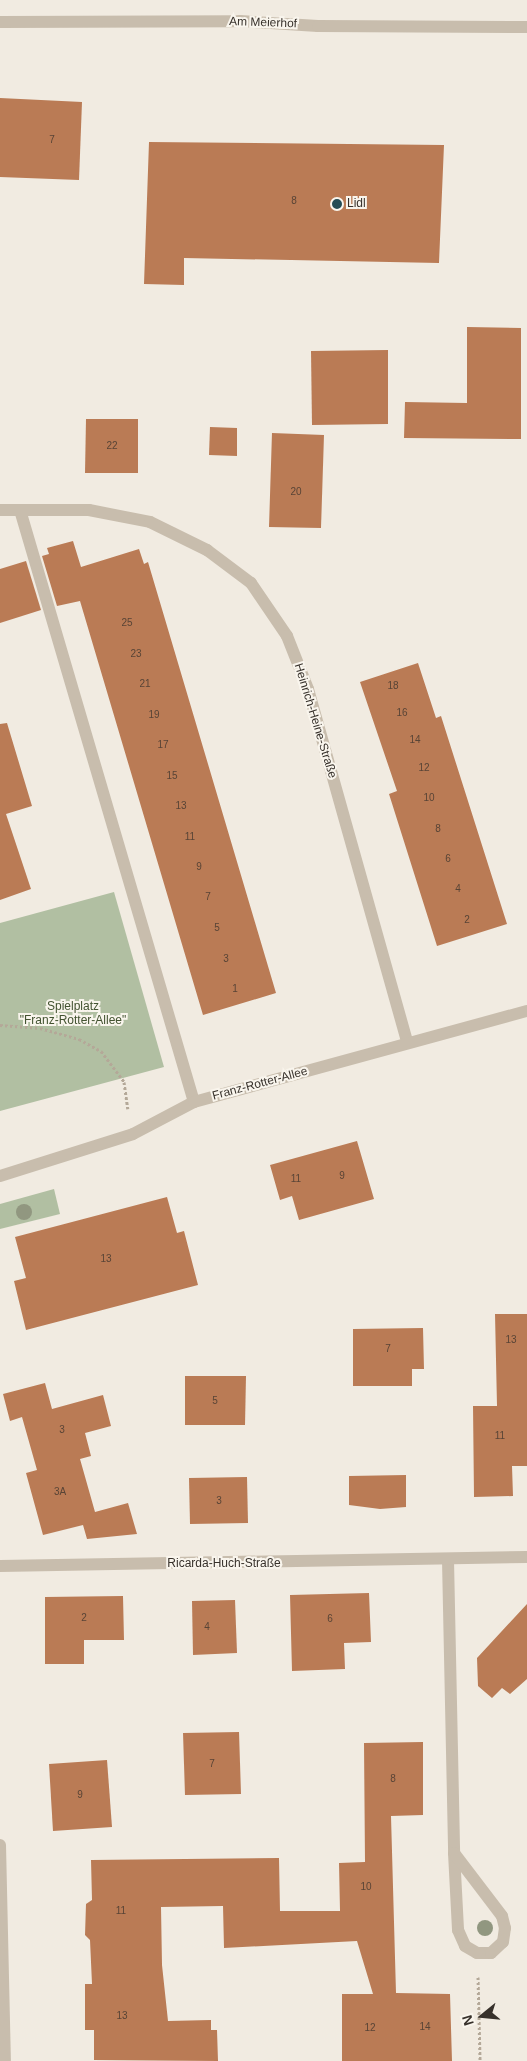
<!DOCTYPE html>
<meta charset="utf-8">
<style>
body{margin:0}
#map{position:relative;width:527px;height:2061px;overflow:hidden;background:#f1ebe1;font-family:Arial,sans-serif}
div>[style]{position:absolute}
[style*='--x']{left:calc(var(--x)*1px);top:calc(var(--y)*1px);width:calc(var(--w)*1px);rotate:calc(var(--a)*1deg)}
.green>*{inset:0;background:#b1bfa2}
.building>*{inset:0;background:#ba7b55}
.path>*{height:3px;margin-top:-1.5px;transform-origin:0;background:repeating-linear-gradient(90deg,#b4a898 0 2.5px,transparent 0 5px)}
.service>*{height:12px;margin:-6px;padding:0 6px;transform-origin:6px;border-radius:6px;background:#c8bdad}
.minor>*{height:12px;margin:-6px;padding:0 6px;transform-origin:6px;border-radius:6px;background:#c8bdad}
.trees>*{width:16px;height:16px;margin:-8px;border-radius:50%;background:#919780}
.dots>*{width:14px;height:14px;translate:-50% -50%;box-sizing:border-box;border:2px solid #f9f5ed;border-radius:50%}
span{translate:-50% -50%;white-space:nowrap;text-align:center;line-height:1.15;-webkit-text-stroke:4px #f9f5ed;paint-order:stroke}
.number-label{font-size:10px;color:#584436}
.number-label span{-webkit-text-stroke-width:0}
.street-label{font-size:12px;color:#37312b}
.poi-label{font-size:12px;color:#37312b}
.left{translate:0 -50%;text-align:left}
.park-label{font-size:12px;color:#435331}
.north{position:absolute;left:457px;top:1991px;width:50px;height:50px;-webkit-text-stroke:4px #f9f5ed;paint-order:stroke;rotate:253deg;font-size:14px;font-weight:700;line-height:20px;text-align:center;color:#37312b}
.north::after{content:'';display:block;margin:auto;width:18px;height:22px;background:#37312b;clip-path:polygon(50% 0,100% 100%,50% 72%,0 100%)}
</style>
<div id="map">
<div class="green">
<i style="clip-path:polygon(114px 892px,164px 1067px,0 1111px,0 923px)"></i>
<i style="clip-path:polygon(54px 1189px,60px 1214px,0 1229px,0 1204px)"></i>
</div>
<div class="building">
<i style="clip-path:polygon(0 98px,82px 102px,79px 180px,0 177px)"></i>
<i style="clip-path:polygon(149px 142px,444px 145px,439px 263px,184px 258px,184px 285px,144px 284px)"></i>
<i style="clip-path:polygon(467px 327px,521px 328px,521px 439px,404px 438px,405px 402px,467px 403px)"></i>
<i style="clip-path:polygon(388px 350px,388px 424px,312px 425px,311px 351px)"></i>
<i style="clip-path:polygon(86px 419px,138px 419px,138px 473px,85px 473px)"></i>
<i style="clip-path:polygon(210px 427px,237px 428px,237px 456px,209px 455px)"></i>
<i style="clip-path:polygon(272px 433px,324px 435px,321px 528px,269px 527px)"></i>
<i style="clip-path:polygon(73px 541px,81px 567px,139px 549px,144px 564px,148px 562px,276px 993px,203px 1015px,80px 601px,57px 606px,42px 556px,49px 554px,47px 548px)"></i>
<i style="clip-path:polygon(26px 561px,41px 610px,0 623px,0 569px)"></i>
<i style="clip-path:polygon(418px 663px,436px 718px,441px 716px,507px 924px,437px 946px,389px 794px,397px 791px,360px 682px)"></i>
<i style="clip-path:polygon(7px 723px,32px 806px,6px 814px,31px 889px,0 900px,0 724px)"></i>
<i style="clip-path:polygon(357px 1141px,374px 1199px,299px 1220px,292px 1196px,280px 1200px,270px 1165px)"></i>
<i style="clip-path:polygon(167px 1197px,177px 1233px,184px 1231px,198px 1285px,26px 1330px,14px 1281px,26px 1278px,15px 1237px)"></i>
<i style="clip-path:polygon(495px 1314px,527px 1314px,527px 1466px,512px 1466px,513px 1496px,474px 1497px,473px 1406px,497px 1406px)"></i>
<i style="clip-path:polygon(423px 1328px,424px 1369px,412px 1369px,412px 1386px,353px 1386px,353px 1329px)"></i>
<i style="clip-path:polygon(185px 1376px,246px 1376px,245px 1425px,185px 1425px)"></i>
<i style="clip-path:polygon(45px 1383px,52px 1409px,103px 1395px,111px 1426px,85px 1433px,91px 1456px,80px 1459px,95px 1512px,128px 1503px,137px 1534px,87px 1539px,83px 1525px,43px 1535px,26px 1473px,37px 1470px,22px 1417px,10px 1421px,3px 1394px)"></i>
<i style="clip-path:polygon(406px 1475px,406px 1507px,380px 1509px,349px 1505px,349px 1476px)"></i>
<i style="clip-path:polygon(247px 1477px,248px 1523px,190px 1524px,189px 1478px)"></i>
<i style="clip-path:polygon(369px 1593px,371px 1642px,344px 1643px,345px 1669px,292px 1671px,290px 1595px)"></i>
<i style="clip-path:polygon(123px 1596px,124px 1640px,84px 1640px,84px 1664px,45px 1664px,45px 1597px)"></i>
<i style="clip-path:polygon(235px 1600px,237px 1653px,193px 1655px,192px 1601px)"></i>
<i style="clip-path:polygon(527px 1604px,527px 1679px,510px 1694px,502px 1688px,492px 1698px,478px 1686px,477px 1658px)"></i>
<i style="clip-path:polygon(239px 1732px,241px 1794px,185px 1795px,183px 1733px)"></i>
<i style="clip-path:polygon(423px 1742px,423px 1815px,391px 1816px,396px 1993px,450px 1994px,452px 2061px,342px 2061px,342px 1994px,373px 1994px,357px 1941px,224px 1948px,223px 1906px,161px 1907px,162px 1965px,168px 2021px,211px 2020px,211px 2030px,217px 2030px,218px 2061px,94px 2060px,94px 2030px,85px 2030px,85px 1984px,92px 1984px,90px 1940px,85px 1935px,86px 1904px,92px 1900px,91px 1860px,279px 1858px,280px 1911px,340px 1911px,339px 1863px,365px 1862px,364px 1743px)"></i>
<i style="clip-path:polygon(107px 1760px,112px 1827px,53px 1831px,49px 1764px)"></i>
</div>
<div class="path">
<i style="--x:0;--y:1025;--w:40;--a:4.3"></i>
<i style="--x:40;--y:1028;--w:41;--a:15.8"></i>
<i style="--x:79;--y:1039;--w:25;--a:29"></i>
<i style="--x:101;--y:1051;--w:39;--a:53"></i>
<i style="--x:124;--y:1082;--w:27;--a:82"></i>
<i style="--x:478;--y:1977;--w:84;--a:88.6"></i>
</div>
<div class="service">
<i style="--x:20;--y:510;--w:617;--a:73.62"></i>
</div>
<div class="minor">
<i style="--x:0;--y:22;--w:240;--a:-0.2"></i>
<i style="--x:240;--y:21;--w:78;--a:3.7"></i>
<i style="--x:318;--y:26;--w:209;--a:0.3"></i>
<i style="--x:0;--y:510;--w:89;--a:0"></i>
<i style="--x:89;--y:510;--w:62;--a:11.1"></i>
<i style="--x:150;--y:522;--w:64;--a:26.2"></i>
<i style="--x:207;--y:550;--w:55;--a:36.9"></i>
<i style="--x:251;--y:583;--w:64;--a:55.8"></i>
<i style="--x:287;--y:636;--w:57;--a:68.4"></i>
<i style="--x:308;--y:689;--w:367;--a:74.3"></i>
<i style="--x:0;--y:1176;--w:139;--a:-17.5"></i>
<i style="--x:133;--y:1134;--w:69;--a:-27.7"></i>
<i style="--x:194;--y:1102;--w:345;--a:-15.3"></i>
<i style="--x:448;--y:1560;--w:293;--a:88.8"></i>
<i style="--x:454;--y:1853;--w:77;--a:87"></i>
<i style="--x:458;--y:1930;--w:17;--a:66"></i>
<i style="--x:465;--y:1946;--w:14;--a:30"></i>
<i style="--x:477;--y:1953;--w:14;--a:0"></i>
<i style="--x:491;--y:1953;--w:16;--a:-43"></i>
<i style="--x:503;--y:1942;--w:14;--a:-82"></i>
<i style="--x:505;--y:1928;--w:12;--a:-104"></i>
<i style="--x:502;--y:1916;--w:79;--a:-127.3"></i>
<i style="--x:0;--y:1566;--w:527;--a:-0.98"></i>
<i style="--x:0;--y:1845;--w:216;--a:88.7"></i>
</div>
<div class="trees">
<i style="left:24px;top:1212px"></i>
<i style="left:485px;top:1928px"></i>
</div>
<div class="dots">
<i style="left:337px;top:204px;background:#244c55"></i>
</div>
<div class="number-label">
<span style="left:52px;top:140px">7</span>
<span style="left:294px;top:201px">8</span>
<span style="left:112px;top:446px">22</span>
<span style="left:296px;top:492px">20</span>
<span style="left:127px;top:623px">25</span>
<span style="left:136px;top:654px">23</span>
<span style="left:145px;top:684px">21</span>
<span style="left:393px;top:686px">18</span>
<span style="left:402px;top:713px">16</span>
<span style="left:154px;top:715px">19</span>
<span style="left:415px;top:740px">14</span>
<span style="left:163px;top:745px">17</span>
<span style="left:424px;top:768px">12</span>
<span style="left:172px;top:776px">15</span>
<span style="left:429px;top:798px">10</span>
<span style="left:181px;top:806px">13</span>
<span style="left:438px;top:829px">8</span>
<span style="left:190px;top:837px">11</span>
<span style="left:448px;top:859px">6</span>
<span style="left:199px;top:867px">9</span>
<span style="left:458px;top:889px">4</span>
<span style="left:208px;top:897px">7</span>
<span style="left:467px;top:920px">2</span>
<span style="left:217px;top:928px">5</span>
<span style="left:226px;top:959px">3</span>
<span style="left:235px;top:989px">1</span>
<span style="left:342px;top:1176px">9</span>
<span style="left:296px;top:1179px">11</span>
<span style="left:106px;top:1259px">13</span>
<span style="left:511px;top:1340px">13</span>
<span style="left:388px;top:1349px">7</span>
<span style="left:215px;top:1401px">5</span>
<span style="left:62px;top:1430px">3</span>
<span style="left:500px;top:1436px">11</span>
<span style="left:60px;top:1492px">3A</span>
<span style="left:219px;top:1501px">3</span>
<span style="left:84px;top:1618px">2</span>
<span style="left:330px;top:1619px">6</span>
<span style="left:207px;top:1627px">4</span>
<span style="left:212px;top:1764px">7</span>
<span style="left:393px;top:1779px">8</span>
<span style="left:80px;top:1795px">9</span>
<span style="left:366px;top:1887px">10</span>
<span style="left:121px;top:1911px">11</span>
<span style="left:122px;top:2016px">13</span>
<span style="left:425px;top:2027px">14</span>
<span style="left:370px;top:2028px">12</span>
</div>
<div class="street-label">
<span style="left:263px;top:23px;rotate:2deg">Am Meierhof</span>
<span style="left:315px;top:721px;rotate:73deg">Heinrich-Heine-Straße</span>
<span style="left:260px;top:1084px;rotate:-15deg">Franz-Rotter-Allee</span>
<span style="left:224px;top:1564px">Ricarda-Huch-Straße</span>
</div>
<div class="poi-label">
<span class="left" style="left:347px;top:204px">Lidl</span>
</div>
<div class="park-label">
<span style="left:73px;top:1014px">Spielplatz<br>"Franz-Rotter-Allee"</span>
</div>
<div class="north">N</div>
</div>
